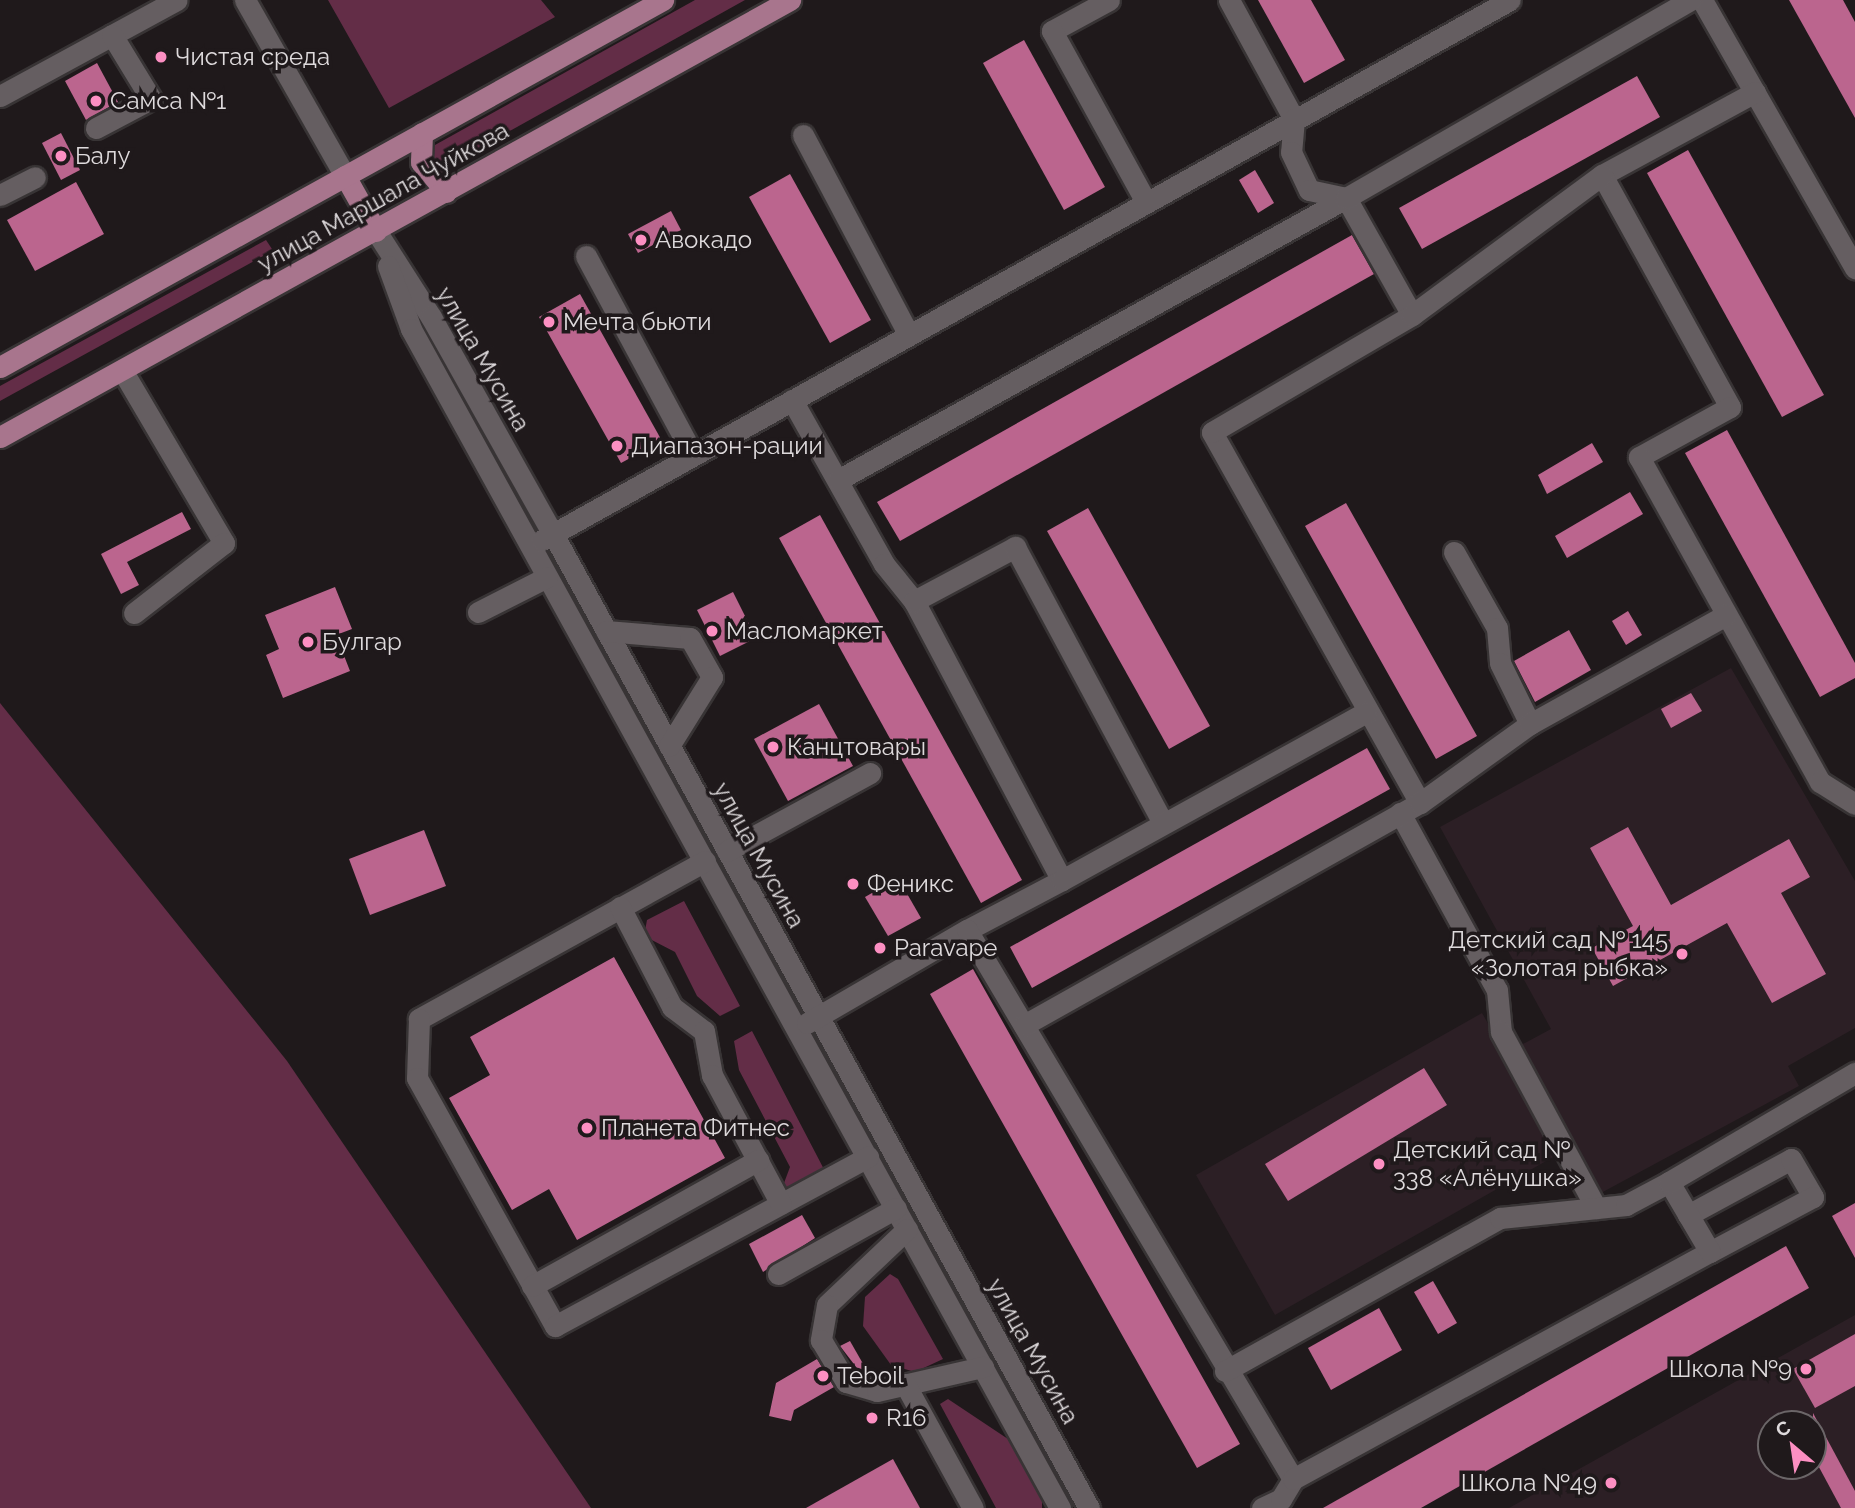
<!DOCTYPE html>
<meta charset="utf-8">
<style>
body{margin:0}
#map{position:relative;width:1855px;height:1508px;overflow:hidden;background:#1f191b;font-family:Raleway,sans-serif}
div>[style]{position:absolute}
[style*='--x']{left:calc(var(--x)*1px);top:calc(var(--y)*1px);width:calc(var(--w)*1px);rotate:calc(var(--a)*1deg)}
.built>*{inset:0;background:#2c1f25}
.green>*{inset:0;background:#632d47}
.building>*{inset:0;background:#bb658e}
.roads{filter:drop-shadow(2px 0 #383435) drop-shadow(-2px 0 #383435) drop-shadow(0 2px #383435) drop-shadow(0 -2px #383435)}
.minor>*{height:21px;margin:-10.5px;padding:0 10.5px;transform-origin:10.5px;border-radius:10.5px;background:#655e61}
.major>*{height:21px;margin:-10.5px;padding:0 10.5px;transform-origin:10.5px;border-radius:10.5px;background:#a8758d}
.dots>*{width:19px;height:19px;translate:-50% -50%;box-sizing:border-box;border:4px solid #1f191b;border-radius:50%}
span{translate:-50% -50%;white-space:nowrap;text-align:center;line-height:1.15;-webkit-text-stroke:7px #1f191b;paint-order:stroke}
.poi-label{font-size:24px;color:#dedadc}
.left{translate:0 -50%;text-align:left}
.right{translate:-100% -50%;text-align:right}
.street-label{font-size:24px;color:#dedadc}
.north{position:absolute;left:1757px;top:1410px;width:70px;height:70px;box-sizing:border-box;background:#1f191b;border:2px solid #6b6668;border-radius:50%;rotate:331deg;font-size:19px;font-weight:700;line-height:28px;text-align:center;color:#dedadc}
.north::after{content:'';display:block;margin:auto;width:24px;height:32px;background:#fc8fc2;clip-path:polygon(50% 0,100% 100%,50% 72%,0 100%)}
</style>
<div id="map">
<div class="built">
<i style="clip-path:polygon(1731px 668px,1855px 881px,1855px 1028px,1788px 1066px,1799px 1086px,1601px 1193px,1521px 1045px,1551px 1029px,1440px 827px)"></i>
<i style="clip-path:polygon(1482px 1013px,1562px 1152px,1275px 1315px,1196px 1175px)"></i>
<i style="clip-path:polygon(evenodd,1855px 1315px,1855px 1508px,1509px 1508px,1597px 1459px,1855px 1315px,1771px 1424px,1813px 1424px,1813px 1466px,1771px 1466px,1771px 1424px)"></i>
</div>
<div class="green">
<i style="clip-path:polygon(328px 0,541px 0,555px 17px,389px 108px)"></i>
<i style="clip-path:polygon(695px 0,745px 0,447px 166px,434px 160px,431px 152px,435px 145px)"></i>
<i style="clip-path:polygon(266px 240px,272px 249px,265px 255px,0 401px,0 386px)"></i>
<i style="clip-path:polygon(0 703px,287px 1061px,591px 1508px,0 1508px)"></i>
<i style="clip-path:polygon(684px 901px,740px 1006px,720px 1016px,697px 996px,675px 952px,644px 936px,647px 920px)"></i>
<i style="clip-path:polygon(752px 1031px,828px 1177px,788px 1192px,784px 1183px,790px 1167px,739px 1070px,734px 1041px)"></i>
<i style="clip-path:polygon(890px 1274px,898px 1279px,943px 1359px,915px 1372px,891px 1365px,863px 1326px,865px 1297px)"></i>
<i style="clip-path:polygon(948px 1399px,1014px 1443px,1042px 1496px,1042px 1508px,996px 1508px,940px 1404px)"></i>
</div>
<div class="building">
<i style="clip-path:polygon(1258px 0,1311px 0,1345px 60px,1304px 83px)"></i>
<i style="clip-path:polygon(1789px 0,1843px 0,1855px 22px,1855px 118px)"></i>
<i style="clip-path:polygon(1024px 40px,1105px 187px,1064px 210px,983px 63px)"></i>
<i style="clip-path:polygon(97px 63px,118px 102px,86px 120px,65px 81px)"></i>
<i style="clip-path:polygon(1637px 76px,1660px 117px,1422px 249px,1399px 208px)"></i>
<i style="clip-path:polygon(61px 133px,80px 170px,61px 180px,42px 143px)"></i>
<i style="clip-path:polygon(1688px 150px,1824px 395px,1782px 417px,1647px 173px)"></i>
<i style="clip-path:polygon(1255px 170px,1274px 203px,1258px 213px,1239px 180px)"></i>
<i style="clip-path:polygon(790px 174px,871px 320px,830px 343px,749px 197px)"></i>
<i style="clip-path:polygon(76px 182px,104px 234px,35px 271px,7px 220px)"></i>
<i style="clip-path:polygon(671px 211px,681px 230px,638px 253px,628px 234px)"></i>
<i style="clip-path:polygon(1352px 235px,1374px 274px,900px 541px,877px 502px)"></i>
<i style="clip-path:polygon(580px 294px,662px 441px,621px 463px,539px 317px)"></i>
<i style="clip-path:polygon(1727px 430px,1855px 663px,1855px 678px,1820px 697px,1685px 453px)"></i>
<i style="clip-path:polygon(1592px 443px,1603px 462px,1547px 494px,1538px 475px)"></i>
<i style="clip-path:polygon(1630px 492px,1643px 514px,1567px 558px,1555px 536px)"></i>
<i style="clip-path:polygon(1346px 503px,1477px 736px,1436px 759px,1305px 526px)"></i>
<i style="clip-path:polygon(1088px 508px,1210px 726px,1169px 749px,1047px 531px)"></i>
<i style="clip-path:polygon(182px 512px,191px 529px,127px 562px,139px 585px,121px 594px,101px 554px)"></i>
<i style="clip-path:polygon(820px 515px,1022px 880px,981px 903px,779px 538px)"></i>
<i style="clip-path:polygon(335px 587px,352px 629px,336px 635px,350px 671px,283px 698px,266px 655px,279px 649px,265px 615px)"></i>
<i style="clip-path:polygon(733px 592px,756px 638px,720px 656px,697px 610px)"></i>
<i style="clip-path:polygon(1628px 611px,1642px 635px,1626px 645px,1612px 621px)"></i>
<i style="clip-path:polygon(1569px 630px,1591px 670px,1535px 702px,1514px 661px)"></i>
<i style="clip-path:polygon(1691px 693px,1702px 711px,1671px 728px,1661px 709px)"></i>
<i style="clip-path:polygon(819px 704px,853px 766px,788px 801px,754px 739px)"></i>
<i style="clip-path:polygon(1367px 748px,1390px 789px,1032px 988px,1010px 947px)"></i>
<i style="clip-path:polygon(1628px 827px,1671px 905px,1789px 839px,1810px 877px,1781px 893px,1826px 974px,1772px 1003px,1727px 923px,1613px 986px,1592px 948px,1633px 926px,1590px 848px)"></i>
<i style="clip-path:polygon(424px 830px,446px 886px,370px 915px,349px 859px)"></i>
<i style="clip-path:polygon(898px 878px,921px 918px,888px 936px,865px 897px)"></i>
<i style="clip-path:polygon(614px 957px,725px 1158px,577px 1240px,549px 1189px,512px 1210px,449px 1098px,490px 1075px,470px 1037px)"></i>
<i style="clip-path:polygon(973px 969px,1240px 1444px,1197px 1468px,930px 994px)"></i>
<i style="clip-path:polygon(1424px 1068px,1447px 1105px,1288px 1201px,1265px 1164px)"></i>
<i style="clip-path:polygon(1855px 1203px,1855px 1258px,1832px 1216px)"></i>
<i style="clip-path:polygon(802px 1215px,815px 1238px,763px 1272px,749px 1244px)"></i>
<i style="clip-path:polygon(1786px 1246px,1809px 1288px,1421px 1508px,1323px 1508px)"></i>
<i style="clip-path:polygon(1433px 1281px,1457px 1323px,1438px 1334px,1414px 1292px)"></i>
<i style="clip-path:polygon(1379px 1308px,1402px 1350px,1331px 1390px,1308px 1348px)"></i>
<i style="clip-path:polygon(1855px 1334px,1855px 1386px,1815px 1408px,1793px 1369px)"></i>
<i style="clip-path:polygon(850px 1341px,866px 1369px,860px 1372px,840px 1346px)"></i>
<i style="clip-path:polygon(817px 1359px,834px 1387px,794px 1410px,791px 1421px,769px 1416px,776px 1383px)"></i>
<i style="clip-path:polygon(1813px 1413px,1855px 1491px,1855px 1508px,1841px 1508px,1813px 1456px)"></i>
<i style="clip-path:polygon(893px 1459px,920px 1508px,806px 1508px)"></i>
</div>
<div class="roads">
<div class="minor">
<i style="--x:245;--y:0;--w:202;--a:60.4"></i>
<i style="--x:1109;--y:0;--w:65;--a:151.5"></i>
<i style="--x:1052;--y:31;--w:195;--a:61.2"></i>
<i style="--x:1229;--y:0;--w:136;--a:61.4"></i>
<i style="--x:1294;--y:119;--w:33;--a:95"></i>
<i style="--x:1291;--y:152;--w:42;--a:64.7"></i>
<i style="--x:1309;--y:190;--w:38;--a:12"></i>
<i style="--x:1346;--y:198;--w:134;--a:60.6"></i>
<i style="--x:1702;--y:0;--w:309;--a:60.3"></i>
<i style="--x:1755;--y:92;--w:174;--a:151.5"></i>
<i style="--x:1602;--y:175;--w:265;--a:61.1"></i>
<i style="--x:1730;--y:407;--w:104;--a:151.2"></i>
<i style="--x:1639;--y:457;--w:372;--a:60.9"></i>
<i style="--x:1820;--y:782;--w:41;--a:32.2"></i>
<i style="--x:0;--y:96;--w:201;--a:-28.5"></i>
<i style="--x:96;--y:128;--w:62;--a:-27.8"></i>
<i style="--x:151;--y:99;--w:75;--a:-121.4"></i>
<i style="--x:803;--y:135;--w:226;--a:62.1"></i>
<i style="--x:0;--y:195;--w:39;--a:-27"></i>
<i style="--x:376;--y:231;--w:102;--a:57.4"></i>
<i style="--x:431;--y:317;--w:249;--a:60.7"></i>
<i style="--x:553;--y:534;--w:1112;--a:61.18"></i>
<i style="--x:586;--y:256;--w:226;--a:61.7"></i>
<i style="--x:388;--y:266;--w:67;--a:69.9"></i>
<i style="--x:411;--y:329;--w:1346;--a:61.17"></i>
<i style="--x:122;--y:370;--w:201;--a:59.5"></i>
<i style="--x:224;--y:543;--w:114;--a:142.1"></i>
<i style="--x:792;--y:400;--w:188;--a:60.7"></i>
<i style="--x:884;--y:564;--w:48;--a:51"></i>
<i style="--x:914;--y:601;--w:316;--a:62.1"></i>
<i style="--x:1062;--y:880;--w:107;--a:152.2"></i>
<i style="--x:838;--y:480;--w:581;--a:-29.04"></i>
<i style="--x:1346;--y:198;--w:398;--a:-29.9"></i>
<i style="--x:542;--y:540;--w:1108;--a:-29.16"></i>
<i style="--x:1454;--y:552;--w:87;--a:60.5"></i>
<i style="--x:1497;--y:628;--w:35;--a:85"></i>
<i style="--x:1500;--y:663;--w:68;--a:63.8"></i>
<i style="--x:914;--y:601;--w:115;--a:-28.1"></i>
<i style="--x:1015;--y:547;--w:313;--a:61.8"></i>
<i style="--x:478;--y:612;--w:77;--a:-26.9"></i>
<i style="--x:606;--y:631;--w:84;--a:4.8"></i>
<i style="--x:690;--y:638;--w:45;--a:60.6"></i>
<i style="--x:712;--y:677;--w:81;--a:121.9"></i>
<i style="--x:1420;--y:803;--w:425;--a:-119.3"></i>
<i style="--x:1212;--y:432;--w:232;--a:-30.3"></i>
<i style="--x:1412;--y:315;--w:236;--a:-36.4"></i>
<i style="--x:1400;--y:813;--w:202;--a:61.3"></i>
<i style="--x:1497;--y:990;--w:42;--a:84.6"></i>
<i style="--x:1501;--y:1032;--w:200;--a:61.6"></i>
<i style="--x:727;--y:851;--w:163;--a:-28.6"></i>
<i style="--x:705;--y:861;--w:327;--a:151.1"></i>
<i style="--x:419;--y:1019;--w:59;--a:91.9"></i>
<i style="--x:417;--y:1078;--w:284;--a:60.9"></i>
<i style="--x:555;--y:1326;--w:356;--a:-28.4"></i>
<i style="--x:1062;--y:880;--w:347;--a:-28.9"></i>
<i style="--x:620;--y:907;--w:113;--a:62.5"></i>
<i style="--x:672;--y:1007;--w:40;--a:37"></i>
<i style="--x:704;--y:1031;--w:45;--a:79.7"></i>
<i style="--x:712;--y:1075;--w:146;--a:61.9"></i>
<i style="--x:807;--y:1023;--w:185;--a:-30.2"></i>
<i style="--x:967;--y:930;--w:638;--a:59.3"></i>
<i style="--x:1024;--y:1025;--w:454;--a:-29.3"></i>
<i style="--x:1420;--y:803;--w:135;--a:-35.7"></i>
<i style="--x:1530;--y:724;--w:224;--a:-29.1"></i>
<i style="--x:1688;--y:1215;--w:117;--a:-28.5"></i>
<i style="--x:1791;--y:1159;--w:44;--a:59.9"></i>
<i style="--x:1813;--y:1197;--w:117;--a:151.9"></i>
<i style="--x:907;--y:1229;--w:110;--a:136.5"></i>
<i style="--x:827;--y:1305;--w:36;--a:100"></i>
<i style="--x:821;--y:1340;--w:49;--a:59.2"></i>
<i style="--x:846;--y:1382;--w:32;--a:16"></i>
<i style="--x:877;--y:1391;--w:109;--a:-12.8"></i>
<i style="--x:778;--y:1274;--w:135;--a:-29.2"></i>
<i style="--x:532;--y:1286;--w:259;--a:-29.1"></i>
<i style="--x:1225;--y:1371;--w:315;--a:-29.1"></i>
<i style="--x:1500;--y:1218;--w:127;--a:-5.9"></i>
<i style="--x:1626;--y:1205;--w:49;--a:-28.1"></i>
<i style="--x:905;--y:1384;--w:141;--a:61.3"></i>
<i style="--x:1262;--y:1508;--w:21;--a:-25"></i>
<i style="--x:1281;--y:1499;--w:23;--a:-59"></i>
<i style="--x:1293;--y:1479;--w:475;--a:-28.6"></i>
<i style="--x:1710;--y:1252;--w:81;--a:-120.4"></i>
<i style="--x:1669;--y:1182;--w:216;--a:-30.4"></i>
</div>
<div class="major">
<i style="--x:422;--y:133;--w:29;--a:92"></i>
<i style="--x:421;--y:162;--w:39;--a:50"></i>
<i style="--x:345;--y:176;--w:63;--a:60.6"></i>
<i style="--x:0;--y:367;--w:758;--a:-28.97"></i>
<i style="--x:0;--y:437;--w:903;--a:-28.95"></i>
</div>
</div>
<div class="dots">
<i style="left:161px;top:57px;background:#fc8fc2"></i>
<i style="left:96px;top:101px;background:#fc8fc2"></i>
<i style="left:61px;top:156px;background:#fc8fc2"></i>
<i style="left:641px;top:240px;background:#fc8fc2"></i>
<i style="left:549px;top:322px;background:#fc8fc2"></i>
<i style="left:617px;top:446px;background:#fc8fc2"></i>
<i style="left:712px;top:631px;background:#fc8fc2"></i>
<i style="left:308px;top:642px;background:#fc8fc2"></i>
<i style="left:773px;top:747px;background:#fc8fc2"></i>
<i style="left:853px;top:884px;background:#fc8fc2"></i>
<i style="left:880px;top:948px;background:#fc8fc2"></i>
<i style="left:1682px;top:954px;background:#fc8fc2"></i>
<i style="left:587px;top:1128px;background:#fc8fc2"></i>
<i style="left:1379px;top:1164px;background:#fc8fc2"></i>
<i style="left:1806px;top:1369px;background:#fc8fc2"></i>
<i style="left:823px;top:1376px;background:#fc8fc2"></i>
<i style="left:872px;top:1418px;background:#fc8fc2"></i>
<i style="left:1611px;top:1483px;background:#fc8fc2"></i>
</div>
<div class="poi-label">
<span class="left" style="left:175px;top:57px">Чистая среда</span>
<span class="left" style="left:110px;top:101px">Самса №1</span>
<span class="left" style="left:75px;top:156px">Балу</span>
<span class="left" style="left:655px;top:240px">Авокадо</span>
<span class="left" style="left:563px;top:322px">Мечта бьюти</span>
<span class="left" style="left:631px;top:446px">Диапазон-рации</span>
<span class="left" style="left:726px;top:631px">Масломаркет</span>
<span class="left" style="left:322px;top:642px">Булгар</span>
<span class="left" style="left:787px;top:747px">Канцтовары</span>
<span class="left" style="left:867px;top:884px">Феникс</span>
<span class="right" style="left:1668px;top:954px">Детский сад № 145<br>«Золотая рыбка»</span>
<span class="left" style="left:894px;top:948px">Paravape</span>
<span class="left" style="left:601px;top:1128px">Планета Фитнес</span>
<span class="left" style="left:1393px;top:1164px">Детский сад №<br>338 «Алёнушка»</span>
<span class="right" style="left:1792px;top:1369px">Школа №9</span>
<span class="left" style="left:837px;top:1376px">Teboil</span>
<span class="left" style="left:886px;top:1418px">R16</span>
<span class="right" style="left:1597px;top:1483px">Школа №49</span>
</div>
<div class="street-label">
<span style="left:383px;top:197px;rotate:-29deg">улица Маршала Чуйкова</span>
<span style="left:483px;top:359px;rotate:60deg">улица Мусина</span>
<span style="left:759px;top:855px;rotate:61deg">улица Мусина</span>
<span style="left:1033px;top:1351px;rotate:61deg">улица Мусина</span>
</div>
<div class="north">С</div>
</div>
